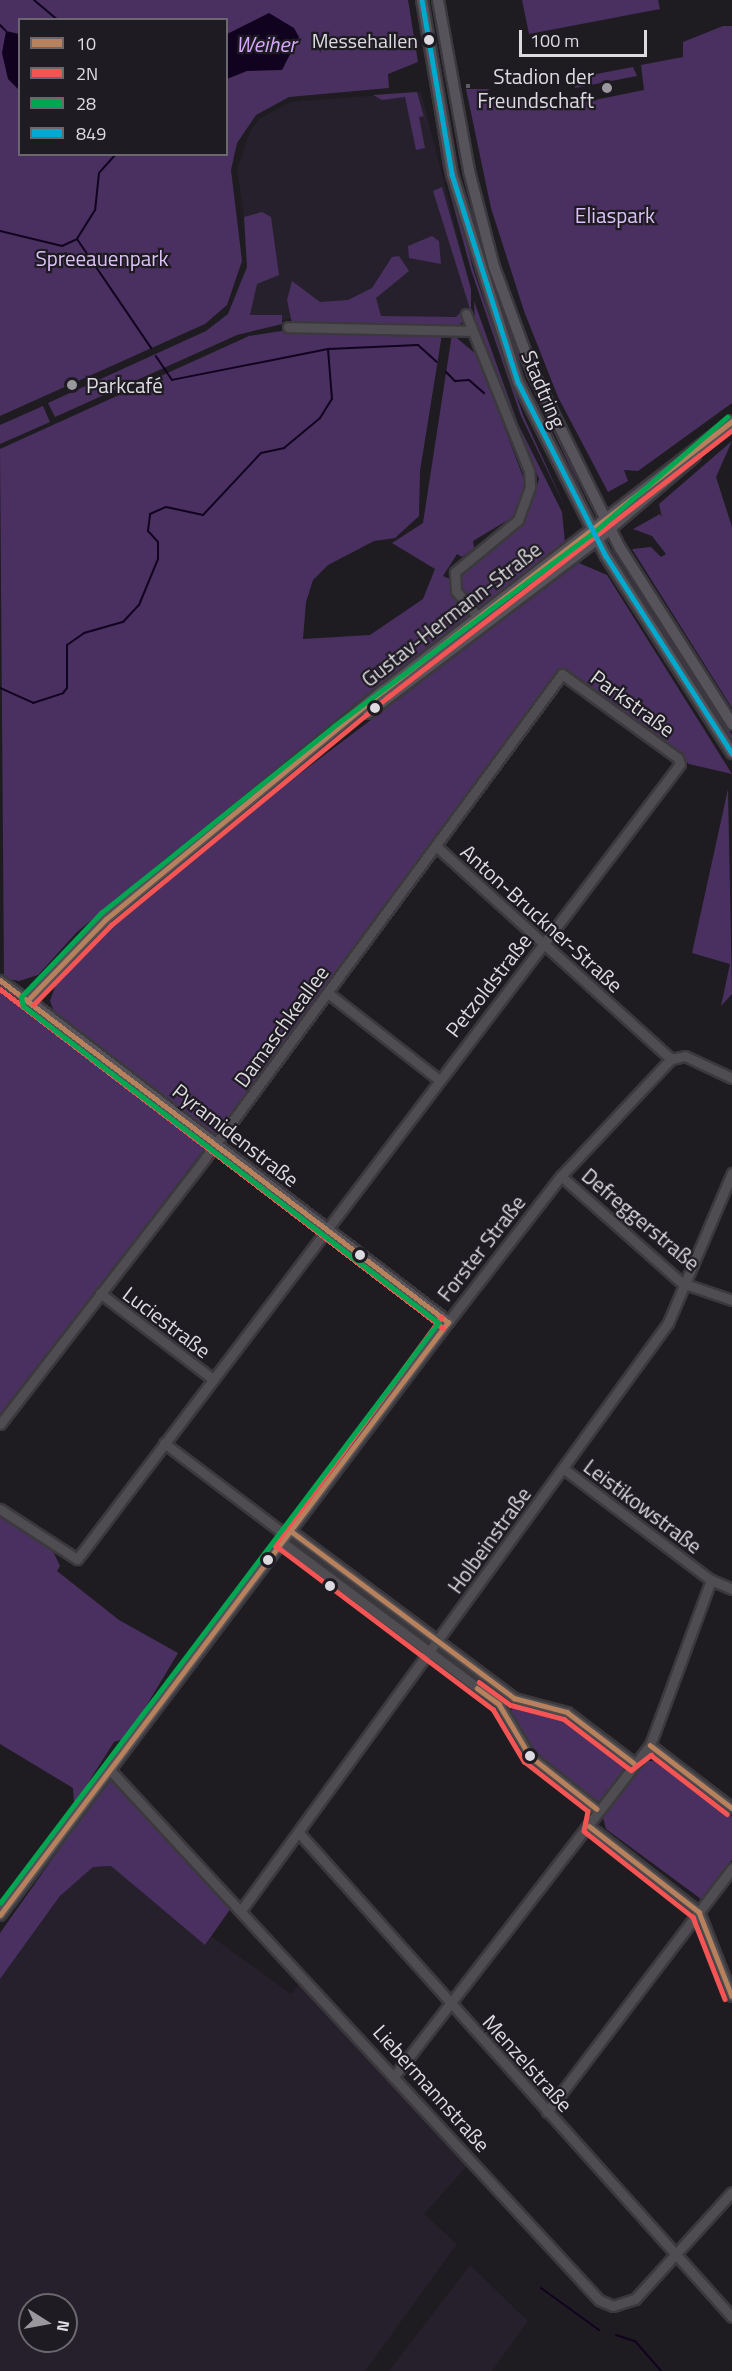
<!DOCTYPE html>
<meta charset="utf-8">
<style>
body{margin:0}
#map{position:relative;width:732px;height:2371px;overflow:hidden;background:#1e1c21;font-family:"Titillium Web",sans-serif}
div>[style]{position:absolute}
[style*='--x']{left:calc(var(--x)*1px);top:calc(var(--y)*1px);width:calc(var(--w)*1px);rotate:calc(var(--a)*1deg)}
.built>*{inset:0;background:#25202b}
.green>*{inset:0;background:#4a3060}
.water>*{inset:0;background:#11031f}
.stream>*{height:2px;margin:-1px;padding:0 1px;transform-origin:1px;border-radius:1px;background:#11031f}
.roads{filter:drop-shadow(2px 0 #3b393d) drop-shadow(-2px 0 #3b393d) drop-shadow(0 2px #3b393d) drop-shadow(0 -2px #3b393d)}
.minor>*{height:9px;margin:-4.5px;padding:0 4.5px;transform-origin:4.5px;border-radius:4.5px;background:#4f4d51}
.major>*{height:10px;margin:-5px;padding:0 5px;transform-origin:5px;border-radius:5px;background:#56535a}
.rail>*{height:4.5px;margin-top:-2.25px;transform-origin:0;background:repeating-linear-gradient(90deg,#1e1b22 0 7px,#5e5c5f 0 14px);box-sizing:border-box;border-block:2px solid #5e5c5f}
.bus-1>*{height:4.5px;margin:-2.25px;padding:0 2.25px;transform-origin:2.25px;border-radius:2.25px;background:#b6815c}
.bus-2>*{height:4.5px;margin:-2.25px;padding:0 2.25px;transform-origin:2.25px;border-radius:2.25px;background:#f45454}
.bus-3>*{height:4.5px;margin:-2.25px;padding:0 2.25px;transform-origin:2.25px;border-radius:2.25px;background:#00a651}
.bus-4>*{height:4.5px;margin:-2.25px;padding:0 2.25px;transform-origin:2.25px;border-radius:2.25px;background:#00a9ce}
.dots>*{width:16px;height:16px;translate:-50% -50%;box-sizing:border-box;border:3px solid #1e1b22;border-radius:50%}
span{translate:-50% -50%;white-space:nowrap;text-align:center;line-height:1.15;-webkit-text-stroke:4.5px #1e1b22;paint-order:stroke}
.bus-label{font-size:20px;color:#dddbdf}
.right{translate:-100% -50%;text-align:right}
.poi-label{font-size:21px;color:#dddbdf}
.left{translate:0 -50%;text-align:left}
.park-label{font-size:21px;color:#dcc2f6}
.street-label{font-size:21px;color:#dddbdf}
.water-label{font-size:22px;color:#d6a8ff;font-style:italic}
.legend{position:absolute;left:18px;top:18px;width:210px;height:138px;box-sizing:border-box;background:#1e1b22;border:2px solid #6a686e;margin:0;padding:8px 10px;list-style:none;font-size:18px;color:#dddbdf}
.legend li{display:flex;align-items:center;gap:12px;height:30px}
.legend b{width:30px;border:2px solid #6a686e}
.north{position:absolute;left:18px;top:2293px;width:60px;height:60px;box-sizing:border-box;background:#1e1b22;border:2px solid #6a686e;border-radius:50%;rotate:101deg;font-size:16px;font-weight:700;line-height:24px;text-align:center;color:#dddbdf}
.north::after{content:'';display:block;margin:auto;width:21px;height:27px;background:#9a989c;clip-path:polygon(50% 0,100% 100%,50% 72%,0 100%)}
.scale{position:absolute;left:519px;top:30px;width:128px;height:27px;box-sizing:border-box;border:3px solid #dddbdf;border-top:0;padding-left:8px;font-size:18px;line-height:21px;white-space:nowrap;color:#dddbdf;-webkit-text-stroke:4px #1e1b22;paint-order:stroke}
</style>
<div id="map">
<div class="built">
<i style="clip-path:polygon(421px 92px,471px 289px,471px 312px,464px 318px,290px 319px,248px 326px,249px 250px,237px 169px,251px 130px,259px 119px,290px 102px)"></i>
<i style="clip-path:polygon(evenodd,111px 1866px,205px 1945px,212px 1937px,291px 1994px,301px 1982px,468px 2165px,424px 2214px,457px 2244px,365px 2371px,0 2371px,0 1979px,62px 1894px,93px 1867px,111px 1866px,30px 2305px,66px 2305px,66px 2341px,30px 2341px,30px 2305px)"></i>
<i style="clip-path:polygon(470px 2265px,528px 2321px,492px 2371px,389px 2371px)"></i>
</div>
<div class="green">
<i style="clip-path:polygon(evenodd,0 0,408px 0,418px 62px,388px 74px,389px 88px,289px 97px,256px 115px,237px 143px,231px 170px,242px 261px,227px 305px,205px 324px,0 416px,0 0,20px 20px,226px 20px,226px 154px,20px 154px,20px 20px)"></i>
<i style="clip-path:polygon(522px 0,658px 0,660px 9px,529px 34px)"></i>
<i style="clip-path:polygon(723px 26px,732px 26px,732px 403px,638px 471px,624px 470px,628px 481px,608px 492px,558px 397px,524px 311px,491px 208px,466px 89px,490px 89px,481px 94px,483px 102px,505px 98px,560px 107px,644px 90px,641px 65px,683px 57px,683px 42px)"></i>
<i style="clip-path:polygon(633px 67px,637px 76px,575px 88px,575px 78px)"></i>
<i style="clip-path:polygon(417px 92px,431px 142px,424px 116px,419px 117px,425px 148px,416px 150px,405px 97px,382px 100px,373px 95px)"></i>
<i style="clip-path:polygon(431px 92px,473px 269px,523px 415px,565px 507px,521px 416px,471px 270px,443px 168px)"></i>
<i style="clip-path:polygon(463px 186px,511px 330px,585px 498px,506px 332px)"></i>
<i style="clip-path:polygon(442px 187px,471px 289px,471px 312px,433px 191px)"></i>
<i style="clip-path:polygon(262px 212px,271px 217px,279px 275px,257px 284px,250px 315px,282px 315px,282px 324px,237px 335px,55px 417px,48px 403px,206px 331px,228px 314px,247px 267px,244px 217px)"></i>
<i style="clip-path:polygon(432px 236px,439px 241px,441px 264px,409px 258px,408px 246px)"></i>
<i style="clip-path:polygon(399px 256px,409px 271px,376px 298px,381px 316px,456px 317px,462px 311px,464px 321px,456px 327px,292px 323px,287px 300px,292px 281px,320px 302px,348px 300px,372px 288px,392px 257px)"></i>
<i style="clip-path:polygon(474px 301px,518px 424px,562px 512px,565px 543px,165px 859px,77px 932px,38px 975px,19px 981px,4px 978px,0 449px,249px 336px,288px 330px,442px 334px,420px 471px,419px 516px,395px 538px,374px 541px,328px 565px,313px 580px,306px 602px,303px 639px,370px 635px,423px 599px,435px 569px,392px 543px,423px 523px,452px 334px,477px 355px,525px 482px,516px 515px,473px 541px,474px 548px,462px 557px,457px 554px,443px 576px,450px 579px,523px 521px,530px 507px,539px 479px,492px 372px,475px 322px)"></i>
<i style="clip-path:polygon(43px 406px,50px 422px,0 444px,0 425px)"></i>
<i style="clip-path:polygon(732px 441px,716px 477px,732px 527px,732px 708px,632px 549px,651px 547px,661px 557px,666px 554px,652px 536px,633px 529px,660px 514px,662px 518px,659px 504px)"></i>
<i style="clip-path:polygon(615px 556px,732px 735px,732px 741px,668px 646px)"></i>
<i style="clip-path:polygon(579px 563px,607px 575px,732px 774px,689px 764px,562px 669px,214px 1136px,55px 1014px,50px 1001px,58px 978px,176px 867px)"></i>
<i style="clip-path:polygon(728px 789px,732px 994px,721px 1006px,730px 964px,692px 953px)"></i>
<i style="clip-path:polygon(0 987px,208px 1144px,0 1416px)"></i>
<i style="clip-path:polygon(0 1514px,52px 1549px,60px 1566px,57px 1571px,119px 1620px,178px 1653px,127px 1738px,114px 1742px,74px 1805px,73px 1788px,0 1744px)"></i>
<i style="clip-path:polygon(514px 1705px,560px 1715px,628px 1765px,599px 1803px,534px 1752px,511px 1711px)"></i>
<i style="clip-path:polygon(646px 1761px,659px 1761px,732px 1816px,732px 1860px,701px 1899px,606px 1829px,602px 1814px)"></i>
<i style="clip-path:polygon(111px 1776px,231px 1908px,205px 1945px,111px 1866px,93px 1867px,60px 1896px,0 1979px,0 1933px)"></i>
</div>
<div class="water">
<i style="clip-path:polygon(269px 13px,294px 28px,299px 37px,282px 70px,247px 71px,227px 79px,227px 34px)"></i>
<i style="clip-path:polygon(6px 31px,19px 34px,19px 90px,8px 79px,2px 53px)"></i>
</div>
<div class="stream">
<i style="--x:34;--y:0;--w:31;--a:40"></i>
<i style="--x:0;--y:25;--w:8;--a:45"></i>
<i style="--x:116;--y:154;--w:25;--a:132"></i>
<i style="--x:99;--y:173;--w:37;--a:96"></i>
<i style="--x:95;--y:210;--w:34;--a:122"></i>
<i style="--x:77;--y:239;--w:132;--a:55.8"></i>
<i style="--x:0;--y:231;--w:64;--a:13.6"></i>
<i style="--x:62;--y:246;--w:17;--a:-25"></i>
<i style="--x:328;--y:349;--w:90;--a:-2.5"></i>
<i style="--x:418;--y:345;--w:25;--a:42"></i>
<i style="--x:446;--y:372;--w:13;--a:45"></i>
<i style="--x:455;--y:381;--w:14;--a:-4"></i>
<i style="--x:469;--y:380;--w:20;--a:41"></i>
<i style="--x:0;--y:688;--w:36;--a:24"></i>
<i style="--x:33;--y:703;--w:32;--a:-18"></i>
<i style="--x:63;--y:693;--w:6;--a:-51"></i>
<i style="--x:67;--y:688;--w:43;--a:-90"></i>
<i style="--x:67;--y:645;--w:21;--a:-35"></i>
<i style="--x:84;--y:633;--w:41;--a:-15.8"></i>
<i style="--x:123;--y:622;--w:23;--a:-47"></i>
<i style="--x:139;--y:605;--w:50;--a:-67.6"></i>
<i style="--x:158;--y:559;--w:17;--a:-90"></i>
<i style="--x:158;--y:542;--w:15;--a:-132"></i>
<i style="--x:148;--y:531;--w:17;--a:-83"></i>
<i style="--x:150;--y:514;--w:17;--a:-24"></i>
<i style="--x:166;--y:507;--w:38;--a:12"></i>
<i style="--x:203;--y:515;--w:85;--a:-46.9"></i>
<i style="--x:261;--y:453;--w:24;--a:-12"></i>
<i style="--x:284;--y:448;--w:47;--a:-39.8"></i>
<i style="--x:320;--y:418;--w:22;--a:-58"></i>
<i style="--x:332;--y:399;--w:50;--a:-94.6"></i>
<i style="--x:328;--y:349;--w:159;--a:168.8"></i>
<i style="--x:172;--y:380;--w:29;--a:-124"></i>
<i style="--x:541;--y:2288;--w:72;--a:35.9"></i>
<i style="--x:616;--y:2335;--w:20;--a:18"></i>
<i style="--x:635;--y:2341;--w:40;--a:49"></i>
</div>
<div class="roads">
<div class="minor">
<i style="--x:466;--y:314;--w:169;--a:68.1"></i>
<i style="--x:529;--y:471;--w:16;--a:86"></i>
<i style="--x:530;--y:487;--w:35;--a:110"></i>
<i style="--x:518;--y:520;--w:82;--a:140.5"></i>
<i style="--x:455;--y:572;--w:19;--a:87"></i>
<i style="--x:456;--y:591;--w:40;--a:50"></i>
<i style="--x:288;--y:327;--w:184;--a:1.2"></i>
<i style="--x:436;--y:846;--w:317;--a:42.2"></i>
<i style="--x:0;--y:980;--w:34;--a:36"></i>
<i style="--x:328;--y:993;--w:140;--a:38"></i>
<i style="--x:561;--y:1176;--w:162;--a:41.5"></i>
<i style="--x:682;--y:1283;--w:53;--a:18.8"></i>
<i style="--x:100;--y:1293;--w:142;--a:37.3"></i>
<i style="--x:448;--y:1322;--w:185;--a:-52.3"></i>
<i style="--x:561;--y:1176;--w:161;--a:-46.8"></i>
<i style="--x:671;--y:1059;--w:14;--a:-12"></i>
<i style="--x:685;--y:1056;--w:52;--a:25.1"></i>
<i style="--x:0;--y:1424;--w:337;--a:-52.3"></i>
<i style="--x:206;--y:1157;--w:600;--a:-53.61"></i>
<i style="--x:562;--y:674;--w:143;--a:35.9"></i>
<i style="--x:678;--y:758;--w:6;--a:72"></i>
<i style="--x:680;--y:764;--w:991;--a:127.17"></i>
<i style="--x:81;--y:1554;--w:6;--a:129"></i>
<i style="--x:77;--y:1559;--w:92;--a:-147"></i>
<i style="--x:164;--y:1443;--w:154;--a:37.1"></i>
<i style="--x:564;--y:1469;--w:184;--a:37.1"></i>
<i style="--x:711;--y:1580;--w:23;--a:23"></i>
<i style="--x:291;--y:1531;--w:279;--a:36.8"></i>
<i style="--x:514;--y:1698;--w:55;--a:14.8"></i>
<i style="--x:567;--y:1712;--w:84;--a:37.3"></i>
<i style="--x:282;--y:1542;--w:271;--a:36.7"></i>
<i style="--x:499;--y:1704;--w:61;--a:59.2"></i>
<i style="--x:530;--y:1756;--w:85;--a:38.3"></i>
<i style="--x:650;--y:1745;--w:103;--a:37.5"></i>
<i style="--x:110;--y:1770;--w:721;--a:47.3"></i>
<i style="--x:599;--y:2300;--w:15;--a:23"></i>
<i style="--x:613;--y:2306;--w:23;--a:-18"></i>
<i style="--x:635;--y:2299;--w:144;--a:-47.8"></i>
<i style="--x:589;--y:1826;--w:140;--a:38"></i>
<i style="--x:699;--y:1912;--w:90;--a:68.6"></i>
<i style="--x:299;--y:1833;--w:649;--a:48.18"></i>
<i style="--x:242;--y:1909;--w:724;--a:-53.98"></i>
<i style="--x:668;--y:1323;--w:163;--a:-66.9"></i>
<i style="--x:395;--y:2075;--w:417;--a:-52.3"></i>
<i style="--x:650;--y:1745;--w:176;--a:-69.7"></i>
<i style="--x:547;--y:2112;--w:306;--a:-52.8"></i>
</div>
<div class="major">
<i style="--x:422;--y:0;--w:177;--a:80.2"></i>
<i style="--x:452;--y:174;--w:218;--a:72.4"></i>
<i style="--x:518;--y:382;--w:195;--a:63.2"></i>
<i style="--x:606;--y:556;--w:234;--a:57.4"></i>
<i style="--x:438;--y:0;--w:174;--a:79.7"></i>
<i style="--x:469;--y:171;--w:99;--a:75.4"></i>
<i style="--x:494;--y:267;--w:113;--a:69.8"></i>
<i style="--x:533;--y:373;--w:195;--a:63.6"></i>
<i style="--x:620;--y:548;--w:209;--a:57.5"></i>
<i style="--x:368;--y:713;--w:287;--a:-37.1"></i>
<i style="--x:597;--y:540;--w:129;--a:-40.6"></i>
<i style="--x:0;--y:1915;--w:743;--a:-52.93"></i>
<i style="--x:448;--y:1322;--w:529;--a:-142.52"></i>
<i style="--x:28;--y:1000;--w:112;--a:-46.1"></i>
<i style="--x:106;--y:919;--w:359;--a:-39.5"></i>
<i style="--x:383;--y:691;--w:441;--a:-37.7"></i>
</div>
</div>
<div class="rail">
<i style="--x:466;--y:86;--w:4;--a:0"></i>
</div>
<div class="bus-1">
<i style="--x:0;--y:980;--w:564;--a:37.36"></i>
<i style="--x:28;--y:1000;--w:112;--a:-46.1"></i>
<i style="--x:106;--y:919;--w:359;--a:-39.5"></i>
<i style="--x:383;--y:691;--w:441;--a:-37.7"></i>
<i style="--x:291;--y:1531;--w:279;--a:36.8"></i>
<i style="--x:514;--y:1698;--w:55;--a:14.8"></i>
<i style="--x:567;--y:1712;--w:84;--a:37.3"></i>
<i style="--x:477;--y:1688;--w:27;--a:36"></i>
<i style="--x:499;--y:1704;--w:61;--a:59.2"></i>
<i style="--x:530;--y:1756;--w:85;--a:38.3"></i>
<i style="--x:650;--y:1745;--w:103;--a:37.5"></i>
<i style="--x:589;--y:1826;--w:140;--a:38"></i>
<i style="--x:699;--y:1912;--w:90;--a:68.6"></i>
<i style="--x:0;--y:1915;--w:743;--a:-52.93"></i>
</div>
<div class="bus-2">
<i style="--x:0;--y:989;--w:558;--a:37.42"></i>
<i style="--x:33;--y:1005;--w:112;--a:-45.7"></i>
<i style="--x:111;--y:925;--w:359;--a:-39.5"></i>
<i style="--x:388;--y:697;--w:435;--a:-37.8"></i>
<i style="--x:442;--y:1317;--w:283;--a:126.2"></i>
<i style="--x:275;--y:1545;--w:273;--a:37"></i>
<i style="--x:493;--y:1709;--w:61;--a:59.2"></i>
<i style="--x:524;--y:1761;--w:81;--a:38"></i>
<i style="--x:588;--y:1811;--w:20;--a:101"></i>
<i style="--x:584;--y:1831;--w:139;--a:38.3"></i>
<i style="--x:693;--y:1917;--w:88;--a:68.7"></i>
<i style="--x:479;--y:1682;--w:39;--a:36"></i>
<i style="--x:511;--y:1705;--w:55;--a:14.8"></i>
<i style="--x:564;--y:1719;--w:84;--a:37.3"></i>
<i style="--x:631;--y:1770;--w:25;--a:-37"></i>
<i style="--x:651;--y:1755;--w:96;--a:37.8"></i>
</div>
<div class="bus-3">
<i style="--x:0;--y:1903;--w:727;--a:-52.94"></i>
<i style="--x:438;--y:1323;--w:522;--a:-142.63"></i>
<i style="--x:23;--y:1006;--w:9;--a:-103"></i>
<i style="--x:21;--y:997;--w:116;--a:-46.4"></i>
<i style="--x:101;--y:913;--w:299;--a:-38.7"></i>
<i style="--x:334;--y:726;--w:322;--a:-36.7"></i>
<i style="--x:592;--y:534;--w:179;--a:-40.9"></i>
</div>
<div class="bus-4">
<i style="--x:422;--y:0;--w:177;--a:80.2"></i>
<i style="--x:452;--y:174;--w:218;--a:72.4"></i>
<i style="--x:518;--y:382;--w:195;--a:63.2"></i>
<i style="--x:606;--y:556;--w:234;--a:57.4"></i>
</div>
<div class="dots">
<i style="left:429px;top:40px;background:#dddbdf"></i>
<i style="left:607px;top:88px;background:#9a989c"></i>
<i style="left:72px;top:385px;background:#9a989c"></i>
<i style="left:375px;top:708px;background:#dddbdf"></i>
<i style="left:360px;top:1255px;background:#dddbdf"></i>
<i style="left:268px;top:1560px;background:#dddbdf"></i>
<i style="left:330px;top:1586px;background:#dddbdf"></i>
<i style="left:530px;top:1756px;background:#dddbdf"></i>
</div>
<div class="bus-label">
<span class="right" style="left:418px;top:40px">Messehallen</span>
</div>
<div class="poi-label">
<span class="right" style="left:594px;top:88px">Stadion der<br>Freundschaft</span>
<span class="left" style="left:86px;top:385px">Parkcafé</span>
</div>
<div class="park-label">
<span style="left:615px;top:215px">Eliaspark</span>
<span style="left:102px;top:258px">Spreeauenpark</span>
</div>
<div class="street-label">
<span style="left:544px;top:389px;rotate:67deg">Stadtring</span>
<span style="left:451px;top:614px;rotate:-38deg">Gustav-Hermann-Straße</span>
<span style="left:633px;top:703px;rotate:36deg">Parkstraße</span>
<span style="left:542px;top:918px;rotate:42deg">Anton-Bruckner-Straße</span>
<span style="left:488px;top:985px;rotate:-52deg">Petzoldstraße</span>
<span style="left:281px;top:1026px;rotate:-54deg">Damaschkeallee</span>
<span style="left:236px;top:1135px;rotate:38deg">Pyramidenstraße</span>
<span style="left:641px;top:1219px;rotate:40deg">Defreggerstraße</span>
<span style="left:481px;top:1248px;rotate:-52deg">Forster Straße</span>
<span style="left:167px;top:1322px;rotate:37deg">Luciestraße</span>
<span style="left:643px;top:1506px;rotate:37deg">Leistikowstraße</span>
<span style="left:489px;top:1540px;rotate:-54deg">Holbeinstraße</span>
<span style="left:528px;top:2063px;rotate:48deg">Menzelstraße</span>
<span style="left:432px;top:2088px;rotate:48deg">Liebermannstraße</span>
</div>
<div class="water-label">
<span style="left:266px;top:45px">Weiher</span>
</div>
<ul class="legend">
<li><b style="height:8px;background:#b6815c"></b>10</li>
<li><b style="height:8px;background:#f45454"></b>2N</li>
<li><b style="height:8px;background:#00a651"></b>28</li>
<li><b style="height:8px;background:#00a9ce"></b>849</li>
</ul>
<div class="north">N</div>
<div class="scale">100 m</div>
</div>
